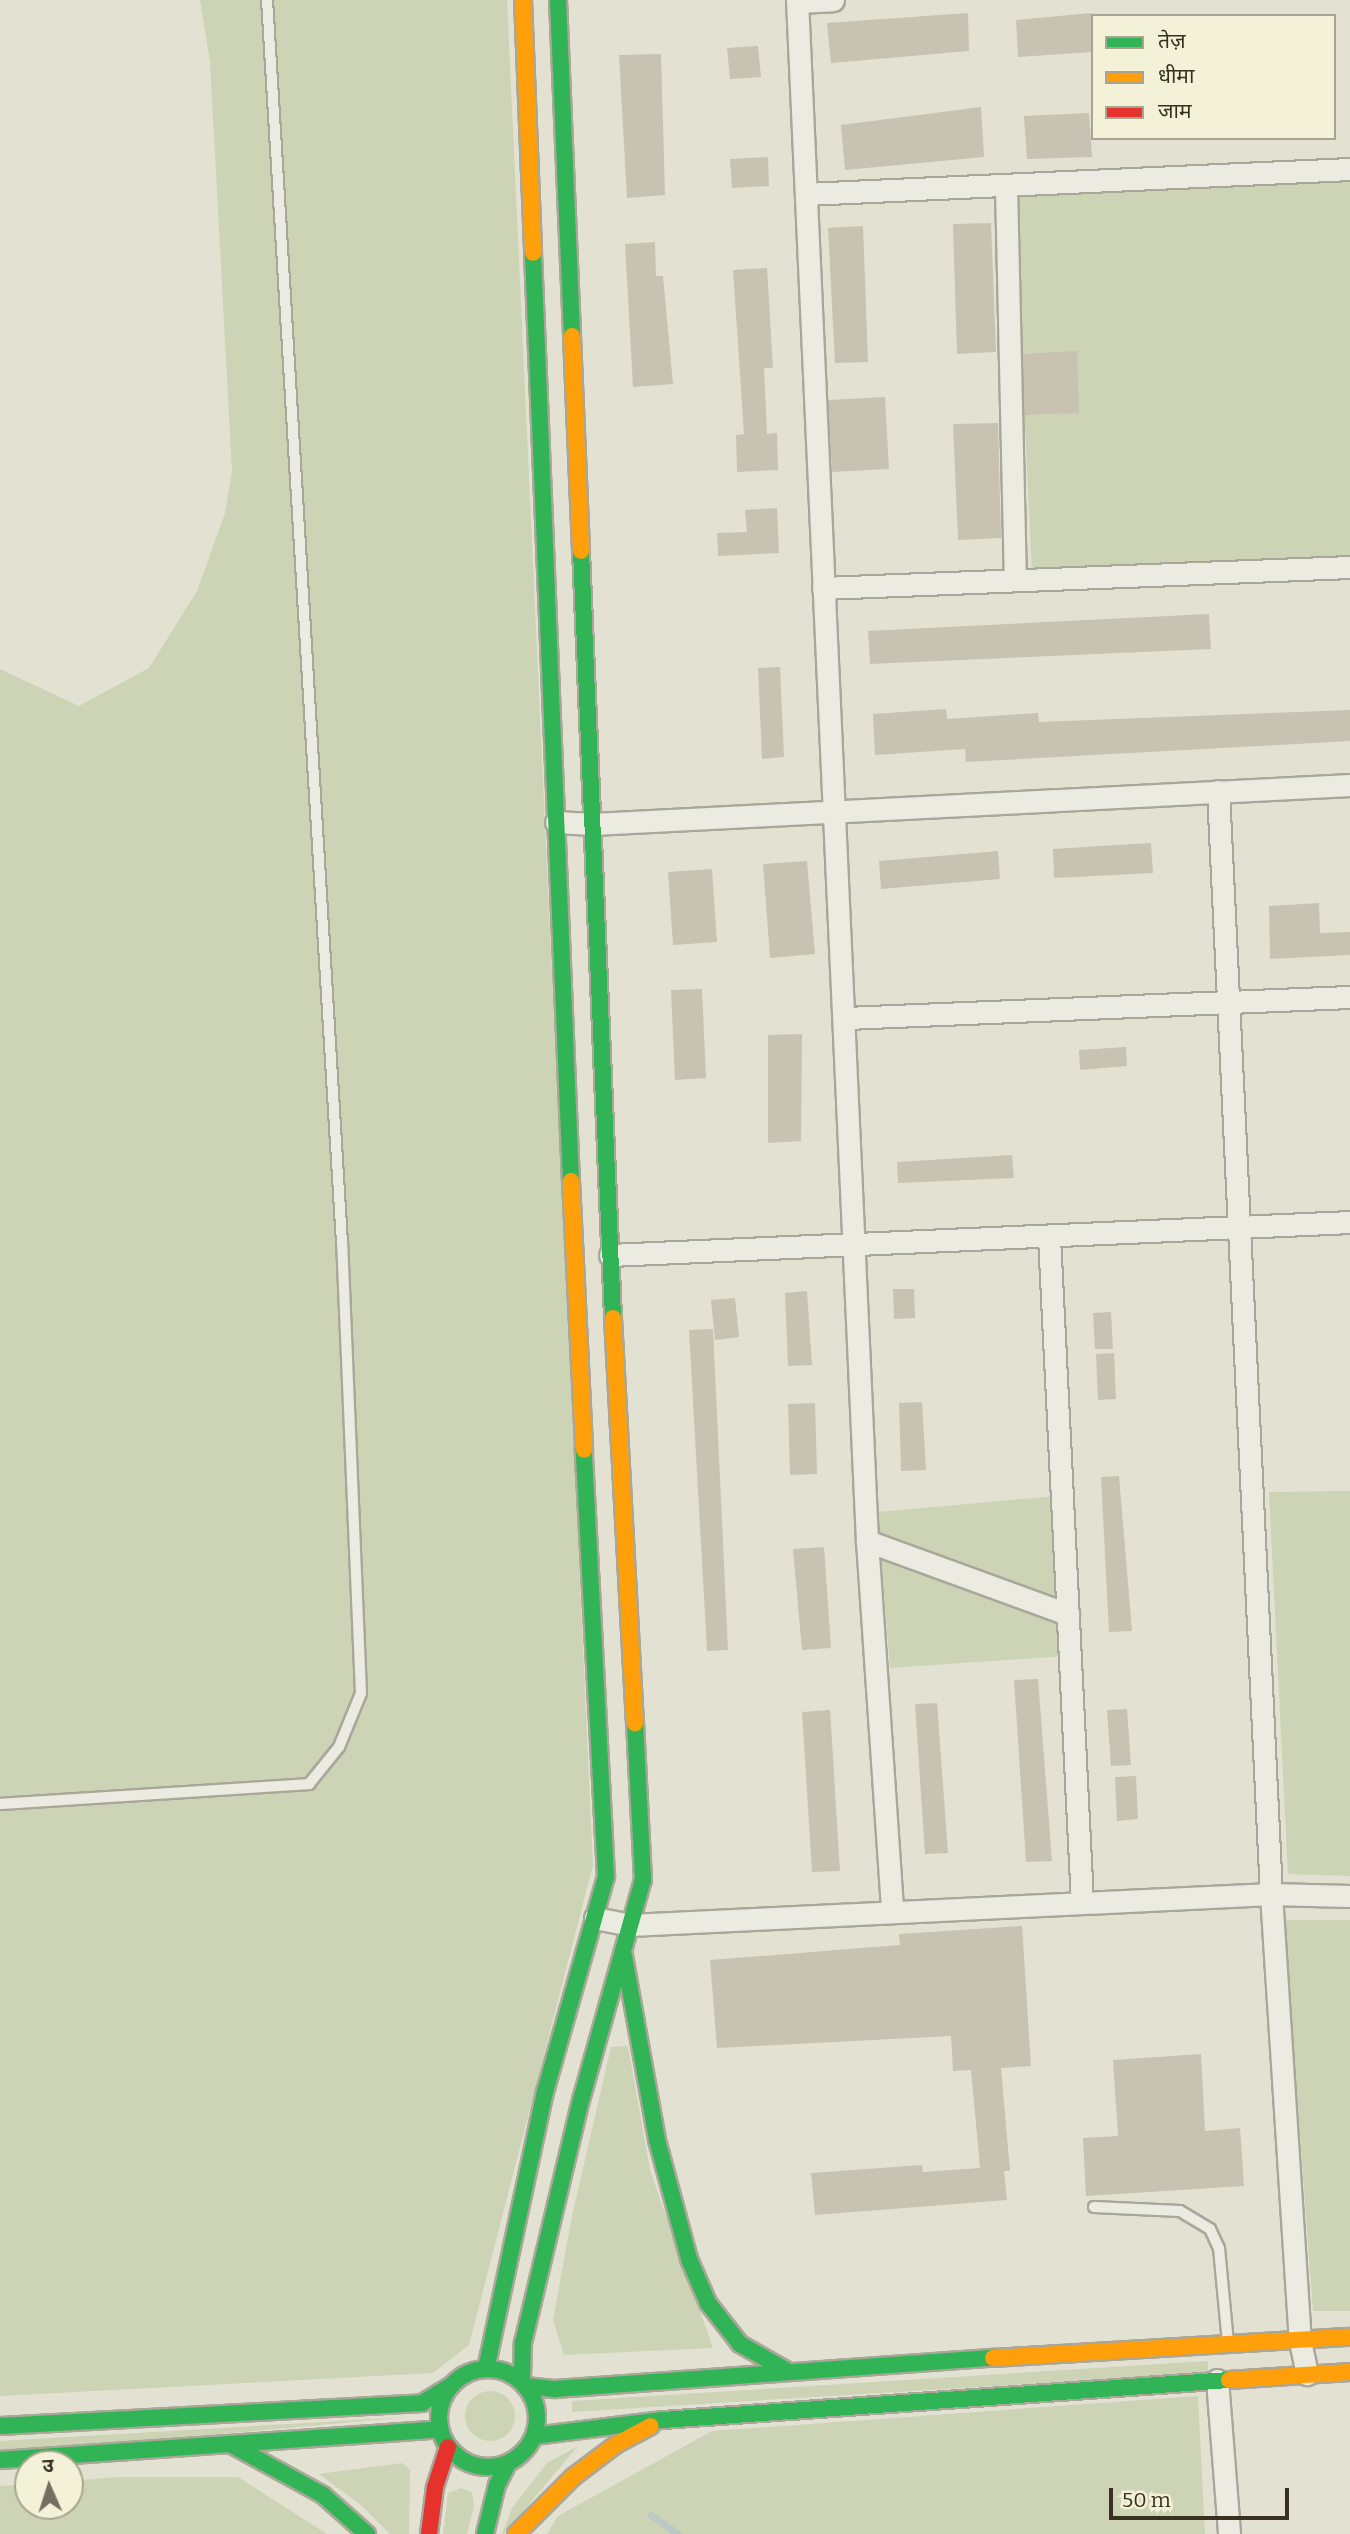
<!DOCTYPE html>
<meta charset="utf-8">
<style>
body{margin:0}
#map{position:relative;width:1350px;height:2534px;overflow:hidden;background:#e3e2d2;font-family:Bitter,"Noto Sans Devanagari",serif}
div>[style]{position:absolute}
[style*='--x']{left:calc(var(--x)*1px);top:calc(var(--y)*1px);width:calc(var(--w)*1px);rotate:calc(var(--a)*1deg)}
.green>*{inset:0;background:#ccd4b5}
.round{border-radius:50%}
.stream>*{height:7px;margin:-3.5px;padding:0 3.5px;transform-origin:3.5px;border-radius:3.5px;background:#bbcac4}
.building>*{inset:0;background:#c7c2b2}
.roads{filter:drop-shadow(2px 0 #a9a79a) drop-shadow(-2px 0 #a9a79a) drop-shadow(0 2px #a9a79a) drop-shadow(0 -2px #a9a79a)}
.lane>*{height:10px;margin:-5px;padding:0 5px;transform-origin:5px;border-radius:5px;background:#ecebe1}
.street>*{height:21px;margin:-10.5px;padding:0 10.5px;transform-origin:10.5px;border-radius:10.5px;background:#ecebe1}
.fast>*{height:16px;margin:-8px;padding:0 8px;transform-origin:8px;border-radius:8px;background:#30b455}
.fast>.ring{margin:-8px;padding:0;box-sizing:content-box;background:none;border:16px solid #30b455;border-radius:50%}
.slow>*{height:16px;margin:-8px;padding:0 8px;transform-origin:8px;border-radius:8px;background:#ff9f0a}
.jam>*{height:16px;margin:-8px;padding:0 8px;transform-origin:8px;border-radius:8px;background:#e5322d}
span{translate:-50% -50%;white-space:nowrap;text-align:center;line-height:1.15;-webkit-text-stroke:7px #f3f1d8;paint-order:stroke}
.legend{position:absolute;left:1091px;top:14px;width:245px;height:126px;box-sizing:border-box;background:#f3f1d8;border:2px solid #a8a48f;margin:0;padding:9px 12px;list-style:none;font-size:21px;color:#383122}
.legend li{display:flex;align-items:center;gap:14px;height:35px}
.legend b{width:35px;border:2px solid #a8a48f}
.north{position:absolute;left:14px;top:2450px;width:70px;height:70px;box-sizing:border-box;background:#f3f1d8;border:2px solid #a8a48f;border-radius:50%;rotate:357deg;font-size:19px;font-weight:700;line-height:28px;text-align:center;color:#383122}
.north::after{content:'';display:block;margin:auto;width:24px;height:32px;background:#746f60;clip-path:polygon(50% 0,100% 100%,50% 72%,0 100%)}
.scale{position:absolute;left:1109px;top:2488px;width:180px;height:32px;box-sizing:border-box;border:4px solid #383122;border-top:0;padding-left:9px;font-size:21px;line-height:24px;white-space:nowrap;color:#383122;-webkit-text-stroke:5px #f3f1d8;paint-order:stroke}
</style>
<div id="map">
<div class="green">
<i style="clip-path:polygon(200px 0,507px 0,593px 1865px,469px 2345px,433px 2373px,0 2396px,0 669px,79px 706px,149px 668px,197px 591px,225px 513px,232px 471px,210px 62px)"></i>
<i style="clip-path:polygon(1350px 177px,1350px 555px,1032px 573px,1014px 196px)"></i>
<i style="clip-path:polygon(1350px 1491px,1350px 1876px,1288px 1874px,1269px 1492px)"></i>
<i style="clip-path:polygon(1056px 1496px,1066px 1656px,890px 1668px,877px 1512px)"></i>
<i style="clip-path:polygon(1284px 1920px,1350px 1920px,1350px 2311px,1313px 2311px)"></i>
<i style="clip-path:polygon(628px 2046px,650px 2170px,713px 2348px,564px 2355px,553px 2320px,572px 2216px,611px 2047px)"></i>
<i style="clip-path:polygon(1208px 2361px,1208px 2373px,572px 2412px,572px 2401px)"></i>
<i class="round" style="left:465px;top:2391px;width:50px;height:50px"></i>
<i style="clip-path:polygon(1198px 2396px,1205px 2534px,547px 2534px,558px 2516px,712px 2431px)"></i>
<i style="clip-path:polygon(408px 2417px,0 2454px,0 2441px)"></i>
<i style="clip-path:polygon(578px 2446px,504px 2534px,502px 2534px,512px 2508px,547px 2463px)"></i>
<i style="clip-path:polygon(402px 2463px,410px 2470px,409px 2534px,390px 2534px,362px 2506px,319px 2474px)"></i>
<i style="clip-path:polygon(116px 2477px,238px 2477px,327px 2534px,0 2534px,0 2486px,28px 2484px,28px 2506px,70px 2506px,70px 2481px)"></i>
<i style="clip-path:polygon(461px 2488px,472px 2492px,474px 2506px,467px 2534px,443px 2534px,448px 2493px)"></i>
</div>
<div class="stream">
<i style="--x:651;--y:2515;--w:33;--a:35"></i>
</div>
<div class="building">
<i style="clip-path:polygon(968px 13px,969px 51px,831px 63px,827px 23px)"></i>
<i style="clip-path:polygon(1091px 13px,1093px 52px,1018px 57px,1016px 20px)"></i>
<i style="clip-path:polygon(758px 46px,761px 77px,730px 79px,727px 48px)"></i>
<i style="clip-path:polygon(661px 54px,665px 195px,627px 198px,619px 55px)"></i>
<i style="clip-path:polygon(981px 107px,984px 157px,845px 170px,841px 125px)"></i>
<i style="clip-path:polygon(1089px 113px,1092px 157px,1027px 159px,1024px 116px)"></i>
<i style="clip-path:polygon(768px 157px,769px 186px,732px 188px,730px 159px)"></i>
<i style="clip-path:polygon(991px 223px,996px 352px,957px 354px,953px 224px)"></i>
<i style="clip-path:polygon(863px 226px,868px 362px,835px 363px,828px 228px)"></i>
<i style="clip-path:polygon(655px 242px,656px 276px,663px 276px,673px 384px,633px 387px,625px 244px)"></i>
<i style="clip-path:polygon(767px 268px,773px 368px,764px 368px,767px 434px,777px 433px,778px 470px,737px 472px,736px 435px,744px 434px,733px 270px)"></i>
<i style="clip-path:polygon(1077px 351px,1079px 413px,1024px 415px,1023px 354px)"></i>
<i style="clip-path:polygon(885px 397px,889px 469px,832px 472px,828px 400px)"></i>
<i style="clip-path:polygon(998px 423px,1001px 538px,958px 540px,953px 424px)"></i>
<i style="clip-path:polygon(777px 508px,779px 553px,718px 556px,717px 533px,747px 532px,745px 510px)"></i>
<i style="clip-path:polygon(1209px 614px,1211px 649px,870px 664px,868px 631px)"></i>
<i style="clip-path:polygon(780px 667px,784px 757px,762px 759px,758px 668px)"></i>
<i style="clip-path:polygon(946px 709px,947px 719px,1038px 713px,1039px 722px,1350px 710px,1350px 741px,966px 762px,965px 749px,875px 755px,873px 714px)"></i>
<i style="clip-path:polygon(1151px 843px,1153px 873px,1054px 878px,1053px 849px)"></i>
<i style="clip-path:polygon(998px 851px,1000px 879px,881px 889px,879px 861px)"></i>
<i style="clip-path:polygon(807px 861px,815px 954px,770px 958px,763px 864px)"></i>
<i style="clip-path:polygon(712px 869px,717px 942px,673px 945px,668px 872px)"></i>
<i style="clip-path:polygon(1319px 903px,1320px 933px,1350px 932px,1350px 955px,1270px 959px,1269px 906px)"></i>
<i style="clip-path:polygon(702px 989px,706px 1078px,675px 1080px,671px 990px)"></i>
<i style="clip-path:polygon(802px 1034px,801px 1141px,768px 1143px,768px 1035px)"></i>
<i style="clip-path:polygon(1126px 1047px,1127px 1066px,1080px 1070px,1079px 1050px)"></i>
<i style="clip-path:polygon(1012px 1155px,1014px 1178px,898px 1183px,897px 1162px)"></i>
<i style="clip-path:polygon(893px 1289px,914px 1289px,915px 1318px,894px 1319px)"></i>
<i style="clip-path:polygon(807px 1291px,812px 1365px,788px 1366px,785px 1293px)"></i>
<i style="clip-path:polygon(735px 1298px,739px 1337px,715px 1340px,711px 1300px)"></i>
<i style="clip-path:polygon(1111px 1312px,1113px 1349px,1095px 1349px,1093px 1313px)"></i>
<i style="clip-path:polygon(713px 1329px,728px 1650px,707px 1651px,689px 1330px)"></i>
<i style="clip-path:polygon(1114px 1353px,1116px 1399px,1098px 1400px,1096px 1354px)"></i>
<i style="clip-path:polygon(922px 1402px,926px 1470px,901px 1471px,899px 1403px)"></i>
<i style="clip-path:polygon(815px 1403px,817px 1474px,790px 1475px,788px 1404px)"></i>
<i style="clip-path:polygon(1119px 1476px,1132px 1631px,1109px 1632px,1101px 1477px)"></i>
<i style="clip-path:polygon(824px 1547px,831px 1648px,802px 1650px,793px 1549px)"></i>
<i style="clip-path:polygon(1038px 1679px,1052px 1861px,1026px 1862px,1014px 1680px)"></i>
<i style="clip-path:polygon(937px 1703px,948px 1853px,925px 1854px,915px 1704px)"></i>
<i style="clip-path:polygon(1127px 1709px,1131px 1765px,1111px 1766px,1107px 1710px)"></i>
<i style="clip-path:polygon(830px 1710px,840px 1871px,812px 1872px,802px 1712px)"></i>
<i style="clip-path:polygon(1136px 1776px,1138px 1819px,1117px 1821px,1115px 1777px)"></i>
<i style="clip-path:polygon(1022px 1926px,1031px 2066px,1001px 2068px,1010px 2171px,1004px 2171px,1007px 2200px,815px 2215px,811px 2173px,922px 2165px,923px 2172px,980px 2168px,971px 2070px,953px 2071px,951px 2036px,717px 2048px,710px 1960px,900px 1945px,899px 1934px)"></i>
<i style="clip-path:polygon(1201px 2054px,1205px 2131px,1240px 2128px,1244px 2186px,1086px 2196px,1083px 2138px,1118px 2136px,1113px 2060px)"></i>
</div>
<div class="roads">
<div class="lane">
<i style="--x:0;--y:1804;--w:310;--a:-3.7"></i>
<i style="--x:309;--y:1784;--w:48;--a:-51"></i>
<i style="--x:339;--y:1747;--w:58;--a:-67.8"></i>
<i style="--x:361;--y:1693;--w:450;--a:-92.4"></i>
<i style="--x:342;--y:1243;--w:1245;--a:-93.45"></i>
<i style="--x:1094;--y:2207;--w:86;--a:2.7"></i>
<i style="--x:1180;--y:2211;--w:35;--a:31"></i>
<i style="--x:1210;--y:2229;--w:21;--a:65"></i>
<i style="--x:1219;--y:2248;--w:95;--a:84.6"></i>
</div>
<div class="street">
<i style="--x:797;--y:0;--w:1543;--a:87.4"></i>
<i style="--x:867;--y:1541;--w:372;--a:86.1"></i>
<i style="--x:798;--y:2;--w:35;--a:-3"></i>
<i style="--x:1006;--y:187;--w:393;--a:88.7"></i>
<i style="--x:806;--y:194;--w:545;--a:-2.63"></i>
<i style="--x:823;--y:588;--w:527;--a:-2.28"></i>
<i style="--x:1218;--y:791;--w:1104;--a:87.25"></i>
<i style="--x:1271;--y:1894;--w:448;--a:86.3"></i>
<i style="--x:1300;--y:2341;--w:34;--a:78"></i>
<i style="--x:556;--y:822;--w:37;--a:3"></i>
<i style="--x:593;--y:824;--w:758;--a:-2.95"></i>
<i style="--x:846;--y:1018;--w:504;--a:-2.39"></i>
<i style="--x:1049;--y:1237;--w:667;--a:87.16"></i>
<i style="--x:610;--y:1255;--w:741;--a:-2.55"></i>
<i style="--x:867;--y:1541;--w:214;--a:20"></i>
<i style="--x:595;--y:1918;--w:36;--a:11"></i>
<i style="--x:630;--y:1925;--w:642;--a:-2.77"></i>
<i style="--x:1271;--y:1894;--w:79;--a:1.5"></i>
<i style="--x:1217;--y:2380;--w:154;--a:85.5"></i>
</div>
<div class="fast">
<i style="--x:558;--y:0;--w:336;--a:87.6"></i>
<i style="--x:533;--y:253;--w:929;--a:87.66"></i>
<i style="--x:581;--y:551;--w:768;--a:87.61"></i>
<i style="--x:624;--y:1956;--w:187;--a:79.8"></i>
<i style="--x:657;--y:2140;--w:123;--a:74.9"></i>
<i style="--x:689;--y:2259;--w:48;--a:66.6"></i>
<i style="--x:708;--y:2303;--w:52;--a:52"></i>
<i style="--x:740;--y:2344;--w:53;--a:29.5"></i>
<i style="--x:486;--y:2369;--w:283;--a:-78"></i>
<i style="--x:545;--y:2092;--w:224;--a:-74.2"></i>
<i style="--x:606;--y:1876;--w:427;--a:-93"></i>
<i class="ring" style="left:439px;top:2369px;width:82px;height:82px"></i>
<i style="--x:522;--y:2382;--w:39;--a:-89"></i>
<i style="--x:523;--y:2343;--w:250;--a:-76.6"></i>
<i style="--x:581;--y:2100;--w:229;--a:-74.3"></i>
<i style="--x:643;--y:1880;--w:157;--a:-92.9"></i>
<i style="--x:525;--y:2386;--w:31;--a:6"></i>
<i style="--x:556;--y:2389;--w:438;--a:-4.1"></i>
<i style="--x:0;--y:2426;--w:423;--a:-3.1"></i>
<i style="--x:422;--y:2403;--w:35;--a:-31"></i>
<i style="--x:534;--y:2436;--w:130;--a:-7.1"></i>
<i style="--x:663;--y:2420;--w:567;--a:-4.04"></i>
<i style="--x:230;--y:2444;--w:106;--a:28.7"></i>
<i style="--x:323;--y:2495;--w:59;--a:41.6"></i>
<i style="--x:0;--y:2460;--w:441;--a:-4"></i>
<i style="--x:485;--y:2534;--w:50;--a:-76.2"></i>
<i style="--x:497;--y:2485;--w:25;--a:-63"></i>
</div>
<div class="slow">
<i style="--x:523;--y:0;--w:253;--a:87.7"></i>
<i style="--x:572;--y:336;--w:215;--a:87.6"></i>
<i style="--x:571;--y:1181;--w:269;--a:87.2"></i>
<i style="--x:613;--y:1318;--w:406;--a:86.9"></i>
<i style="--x:993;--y:2358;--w:358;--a:-3.4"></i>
<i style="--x:1229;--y:2380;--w:121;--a:-3.8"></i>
<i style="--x:516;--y:2534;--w:81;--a:-45"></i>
<i style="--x:573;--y:2477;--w:55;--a:-36.9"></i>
<i style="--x:617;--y:2444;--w:38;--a:-28"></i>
</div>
<div class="jam">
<i style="--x:429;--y:2534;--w:47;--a:-82.7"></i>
<i style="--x:435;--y:2487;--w:42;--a:-72"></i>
</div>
</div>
<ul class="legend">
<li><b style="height:9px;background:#30b455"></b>तेज़</li>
<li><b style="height:9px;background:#ff9f0a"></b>धीमा</li>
<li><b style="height:9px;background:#e5322d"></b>जाम</li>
</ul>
<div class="north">उ</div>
<div class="scale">50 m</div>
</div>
